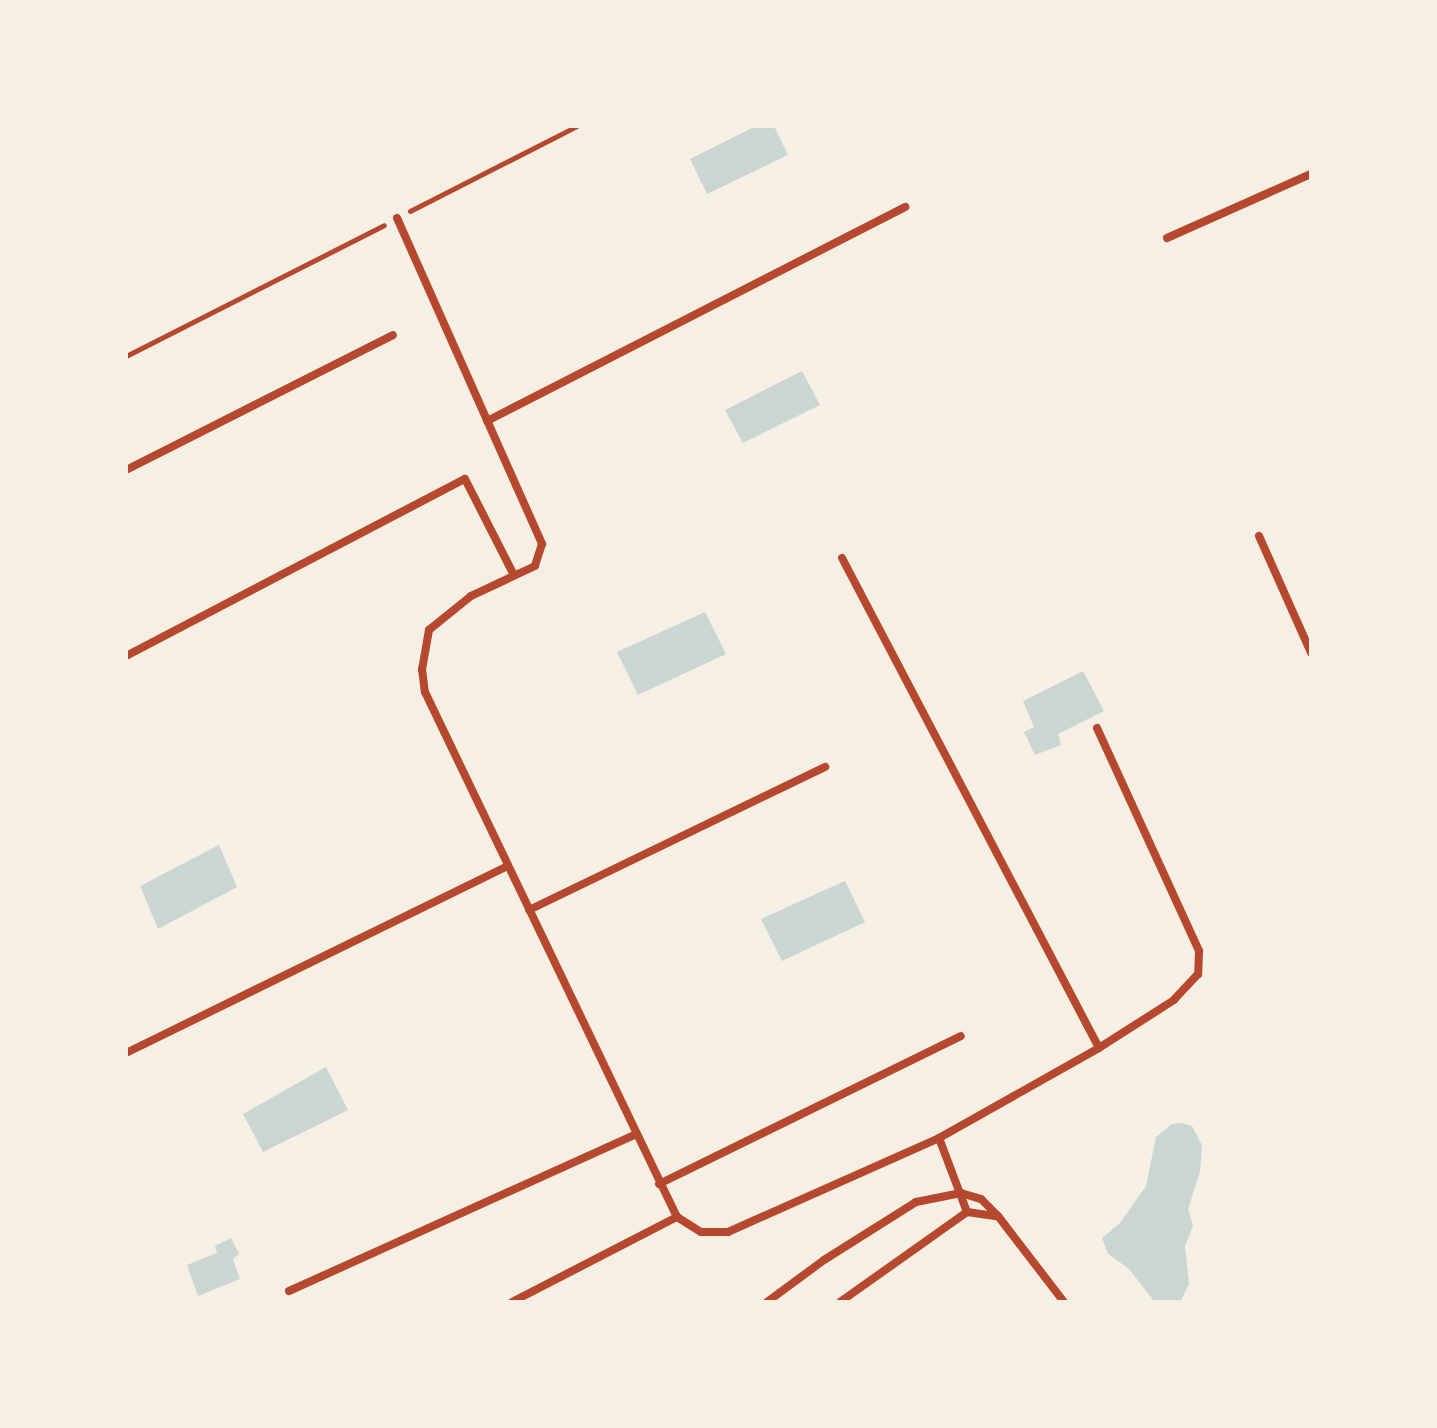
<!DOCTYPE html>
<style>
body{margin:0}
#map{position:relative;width:1437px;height:1428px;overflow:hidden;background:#f6efe4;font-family:Karla,sans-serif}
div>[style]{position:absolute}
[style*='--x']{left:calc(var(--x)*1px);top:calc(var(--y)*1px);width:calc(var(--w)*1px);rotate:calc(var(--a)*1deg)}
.water>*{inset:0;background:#c9d6d2}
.path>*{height:5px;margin:-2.5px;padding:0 2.5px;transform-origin:2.5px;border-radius:2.5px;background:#b5482f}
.minor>*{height:8px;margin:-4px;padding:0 4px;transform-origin:4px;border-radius:4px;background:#b5482f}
span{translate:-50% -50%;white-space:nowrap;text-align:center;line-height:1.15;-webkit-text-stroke:7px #f6efe4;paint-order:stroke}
.frame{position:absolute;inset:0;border:128px solid #f6efe4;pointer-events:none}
</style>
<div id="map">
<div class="water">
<i style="clip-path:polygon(756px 126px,774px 126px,788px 155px,707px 194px,690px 159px)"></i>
<i style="clip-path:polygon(802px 371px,820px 405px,743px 443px,725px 410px)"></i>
<i style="clip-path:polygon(705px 612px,726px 654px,638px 695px,617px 652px)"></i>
<i style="clip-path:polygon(1083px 671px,1104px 711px,1058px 734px,1061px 745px,1035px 755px,1024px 732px,1034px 727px,1023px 701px)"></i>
<i style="clip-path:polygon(219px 845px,237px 887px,158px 929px,140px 886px)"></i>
<i style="clip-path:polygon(845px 881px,865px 922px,782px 961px,761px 919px)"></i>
<i style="clip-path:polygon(326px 1067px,348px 1110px,263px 1152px,243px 1114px)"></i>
<i style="clip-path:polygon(1182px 1123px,1192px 1126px,1202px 1145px,1200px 1172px,1188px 1209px,1193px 1226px,1185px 1246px,1189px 1284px,1181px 1300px,1155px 1302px,1128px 1268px,1108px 1254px,1102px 1238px,1120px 1223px,1146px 1186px,1156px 1137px,1172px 1124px)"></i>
<i style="clip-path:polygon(231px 1238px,239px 1254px,233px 1259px,240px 1279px,198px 1296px,187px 1265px,217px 1253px,215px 1246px)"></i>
</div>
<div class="path">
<i style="--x:410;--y:211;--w:187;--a:-27"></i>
<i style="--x:126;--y:356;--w:289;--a:-26.9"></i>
</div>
<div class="minor">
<i style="--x:397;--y:218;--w:357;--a:66"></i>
<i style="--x:542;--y:544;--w:23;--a:108"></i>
<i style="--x:535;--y:566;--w:71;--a:154.9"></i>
<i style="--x:471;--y:596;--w:54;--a:141"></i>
<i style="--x:429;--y:630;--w:40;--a:100"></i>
<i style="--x:422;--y:669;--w:23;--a:83"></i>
<i style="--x:425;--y:692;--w:582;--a:64.36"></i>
<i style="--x:677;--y:1217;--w:28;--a:32"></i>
<i style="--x:701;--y:1232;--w:27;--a:0"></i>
<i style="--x:728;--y:1232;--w:231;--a:-24"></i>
<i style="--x:939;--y:1138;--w:79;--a:69.3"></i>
<i style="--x:1167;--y:238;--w:158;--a:-24"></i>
<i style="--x:487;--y:421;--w:470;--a:-27.1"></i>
<i style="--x:126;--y:470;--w:299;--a:-26.8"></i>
<i style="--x:1259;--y:536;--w:128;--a:66"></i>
<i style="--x:842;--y:558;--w:553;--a:62.32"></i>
<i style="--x:1099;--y:1048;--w:184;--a:150.6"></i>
<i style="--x:126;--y:656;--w:382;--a:-27.6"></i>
<i style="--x:465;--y:479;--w:108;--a:63"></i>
<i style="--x:1097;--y:728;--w:245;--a:65.4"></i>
<i style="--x:1199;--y:951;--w:23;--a:92"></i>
<i style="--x:1198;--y:974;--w:35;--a:133"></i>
<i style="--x:1174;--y:1000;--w:89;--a:147.4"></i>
<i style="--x:529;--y:910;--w:329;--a:-25.8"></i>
<i style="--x:126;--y:1053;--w:425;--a:-26.1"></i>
<i style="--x:659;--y:1184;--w:336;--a:-26.1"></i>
<i style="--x:967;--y:1212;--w:30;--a:8"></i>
<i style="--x:289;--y:1291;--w:381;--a:-24.3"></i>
<i style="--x:512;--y:1302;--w:186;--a:-27.3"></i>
<i style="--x:767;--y:1302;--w:71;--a:-36.4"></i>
<i style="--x:824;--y:1260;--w:109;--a:-32.2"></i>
<i style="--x:916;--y:1202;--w:46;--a:-11.3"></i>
<i style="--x:961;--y:1193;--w:21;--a:17"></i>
<i style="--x:981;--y:1199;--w:24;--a:45"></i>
<i style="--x:998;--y:1216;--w:108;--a:52.5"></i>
<i style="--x:840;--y:1302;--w:156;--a:-35.3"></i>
</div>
<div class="frame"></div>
</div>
